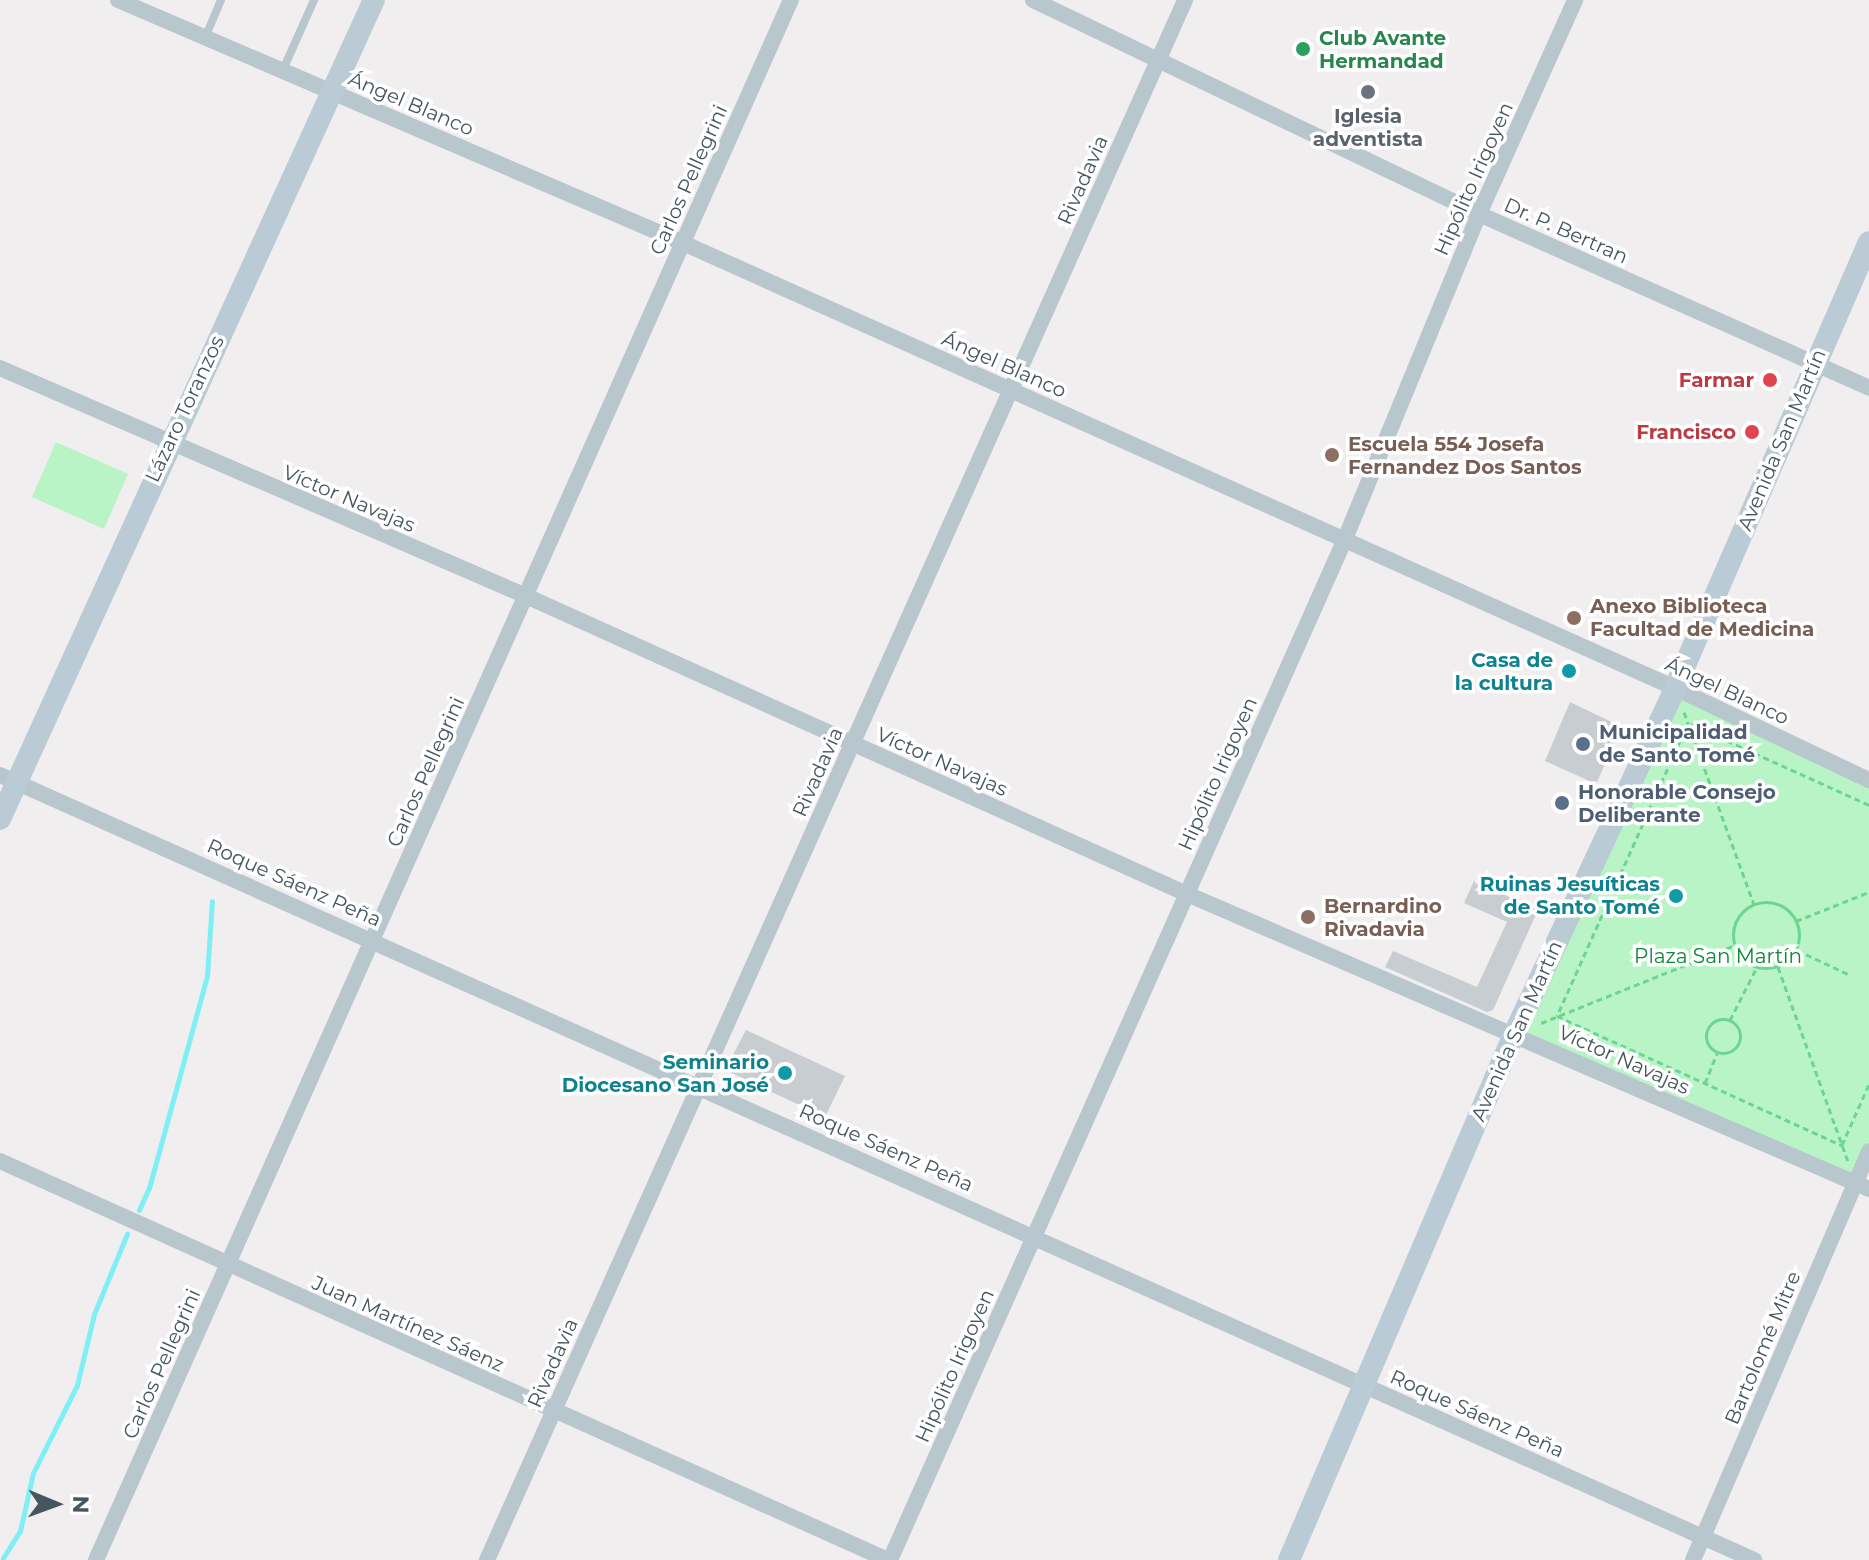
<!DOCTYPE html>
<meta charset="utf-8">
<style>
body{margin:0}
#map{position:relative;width:1869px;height:1560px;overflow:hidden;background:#f1eeef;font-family:Montserrat,sans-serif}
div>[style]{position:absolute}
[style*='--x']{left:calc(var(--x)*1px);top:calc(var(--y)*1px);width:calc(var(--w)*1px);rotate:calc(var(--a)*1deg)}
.green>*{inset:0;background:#b8f4c6}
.stream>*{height:5px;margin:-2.5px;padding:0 2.5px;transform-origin:2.5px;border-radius:2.5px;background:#80eff5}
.building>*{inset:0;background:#c8cdd2}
.path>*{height:3px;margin-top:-1.5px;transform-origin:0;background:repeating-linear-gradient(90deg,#6cd591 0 6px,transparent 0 10px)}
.path>.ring{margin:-1.5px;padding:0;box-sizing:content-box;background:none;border:3px solid #6cd591;border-radius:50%}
.lane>*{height:8px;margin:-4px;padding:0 4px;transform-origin:4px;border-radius:4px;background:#b8c6cd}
.street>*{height:16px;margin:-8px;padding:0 8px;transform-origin:8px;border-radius:8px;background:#b8c6cd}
.secondary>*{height:22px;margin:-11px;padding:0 11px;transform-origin:11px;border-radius:11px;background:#bacbd5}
.dots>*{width:22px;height:22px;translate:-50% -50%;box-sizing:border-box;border:4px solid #fff;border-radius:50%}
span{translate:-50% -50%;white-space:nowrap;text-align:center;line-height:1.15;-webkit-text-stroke:7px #fff;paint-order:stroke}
.leisure-label{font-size:20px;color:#27864d;font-weight:700}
.left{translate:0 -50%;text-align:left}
.street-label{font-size:20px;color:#45565e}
.worship-label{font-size:20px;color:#5b616d;font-weight:700}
.health-label{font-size:20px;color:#be3a42;font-weight:700}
.right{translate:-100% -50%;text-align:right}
.education-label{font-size:20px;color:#785e54;font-weight:700}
.culture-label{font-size:20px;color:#0d838f;font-weight:700}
.service-label{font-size:20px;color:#4e5e75;font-weight:700}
.park-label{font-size:20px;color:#0d8837}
.north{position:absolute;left:16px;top:1464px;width:80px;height:80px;-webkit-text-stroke:6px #fff;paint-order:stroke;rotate:91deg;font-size:22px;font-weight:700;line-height:32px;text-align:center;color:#45565e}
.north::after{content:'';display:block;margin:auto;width:28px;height:36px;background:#45565e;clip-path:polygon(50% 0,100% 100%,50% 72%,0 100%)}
</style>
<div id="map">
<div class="green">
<i style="clip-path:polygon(56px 442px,128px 474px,104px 529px,32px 497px)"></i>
<i style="clip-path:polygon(1675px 688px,1869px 780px,1869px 1151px,1856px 1183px,1514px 1034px)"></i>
</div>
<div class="stream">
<i style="--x:139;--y:1210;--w:24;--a:-66"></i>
<i style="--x:149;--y:1188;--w:220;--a:-74.7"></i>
<i style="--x:207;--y:976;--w:75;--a:-86.2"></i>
<i style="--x:3;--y:1558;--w:32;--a:-58"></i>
<i style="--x:20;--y:1531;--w:59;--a:-77.4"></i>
<i style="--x:33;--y:1473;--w:98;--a:-63.4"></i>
<i style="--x:77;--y:1385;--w:73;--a:-76.5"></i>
<i style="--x:94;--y:1314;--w:87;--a:-67.6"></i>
</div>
<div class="building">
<i style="clip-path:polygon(1570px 702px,1622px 727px,1596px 784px,1545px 761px)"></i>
<i style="clip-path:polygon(1474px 881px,1538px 910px,1493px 1010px,1487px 1012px,1385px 967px,1393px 951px,1477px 987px,1507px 922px,1464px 903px)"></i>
<i style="clip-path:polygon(746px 1030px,845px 1076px,825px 1117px,725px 1070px)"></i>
</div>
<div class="path">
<i style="--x:1684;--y:712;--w:204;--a:70"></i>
<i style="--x:1869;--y:805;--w:199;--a:-155.6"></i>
<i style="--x:1688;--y:723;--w:321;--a:114.1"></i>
<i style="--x:1557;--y:1016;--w:313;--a:24.4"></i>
<i style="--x:1842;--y:1145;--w:67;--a:-66.1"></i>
<i class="ring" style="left:1733px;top:902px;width:63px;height:63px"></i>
<i style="--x:1796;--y:921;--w:79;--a:-21.7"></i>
<i style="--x:1797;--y:950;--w:56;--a:25.2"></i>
<i style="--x:1778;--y:967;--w:206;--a:70.2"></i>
<i class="ring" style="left:1706px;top:1019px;width:31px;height:31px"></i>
<i style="--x:1730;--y:1020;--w:59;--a:-63"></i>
<i style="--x:1541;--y:1023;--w:209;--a:-21.9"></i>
<i style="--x:1705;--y:1083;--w:32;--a:-68"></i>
</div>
<div class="lane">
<i style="--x:205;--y:38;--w:41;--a:-67.2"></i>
<i style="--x:282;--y:72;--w:79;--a:-66"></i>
</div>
<div class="street">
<i style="--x:118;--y:0;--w:615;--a:23.27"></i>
<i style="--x:683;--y:243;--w:1087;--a:24.16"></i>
<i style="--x:1675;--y:688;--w:215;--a:25.4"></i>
<i style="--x:1033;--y:0;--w:495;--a:25.6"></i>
<i style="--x:1479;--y:214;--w:427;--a:24"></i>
<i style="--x:0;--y:368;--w:573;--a:23.43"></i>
<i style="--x:526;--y:596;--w:725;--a:24.27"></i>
<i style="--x:1187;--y:894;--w:743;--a:23.39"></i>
<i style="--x:0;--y:775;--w:1922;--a:24.11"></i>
<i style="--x:0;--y:1161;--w:974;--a:24.2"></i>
<i style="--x:96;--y:1560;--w:1708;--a:-65.99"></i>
<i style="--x:487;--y:1560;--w:1709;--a:-65.89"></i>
<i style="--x:890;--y:1560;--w:1118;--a:-65.98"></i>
<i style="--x:1345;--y:539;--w:352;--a:-67.6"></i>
<i style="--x:1479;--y:214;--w:235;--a:-65.8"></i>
<i style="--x:1693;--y:1560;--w:445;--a:-66.7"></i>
</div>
<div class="secondary">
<i style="--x:0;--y:819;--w:900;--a:-65.46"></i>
<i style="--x:1289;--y:1560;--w:572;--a:-66.84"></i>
<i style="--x:1514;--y:1034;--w:382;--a:-65"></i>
<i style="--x:1675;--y:688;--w:486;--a:-66.5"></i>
</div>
<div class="dots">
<i style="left:1303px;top:49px;background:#2e9e5b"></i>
<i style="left:1368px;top:92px;background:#6b7280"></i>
<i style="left:1770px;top:380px;background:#e0444e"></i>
<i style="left:1752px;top:432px;background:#e0444e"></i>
<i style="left:1332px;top:455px;background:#8d6e63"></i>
<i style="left:1574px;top:618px;background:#8d6e63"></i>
<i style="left:1569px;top:671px;background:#0f9aa8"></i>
<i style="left:1583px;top:744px;background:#5c6f8a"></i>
<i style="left:1562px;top:803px;background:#5c6f8a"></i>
<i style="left:1676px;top:896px;background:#0f9aa8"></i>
<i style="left:1308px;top:917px;background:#8d6e63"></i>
<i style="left:785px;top:1073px;background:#0f9aa8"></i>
</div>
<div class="leisure-label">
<span class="left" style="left:1319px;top:50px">Club Avante<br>Hermandad</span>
</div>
<div class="street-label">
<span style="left:411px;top:104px;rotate:23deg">Ángel Blanco</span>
<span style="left:1474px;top:179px;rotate:-66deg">Hipólito Irigoyen</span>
<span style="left:689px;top:180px;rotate:-66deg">Carlos Pellegrini</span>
<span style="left:1083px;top:180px;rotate:-66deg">Rivadavia</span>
<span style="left:1566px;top:231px;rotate:24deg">Dr. P. Bertran</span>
<span style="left:1004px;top:365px;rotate:24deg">Ángel Blanco</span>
<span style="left:185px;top:409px;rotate:-65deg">Lázaro Toranzos</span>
<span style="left:1782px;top:440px;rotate:-67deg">Avenida San Martín</span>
<span style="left:349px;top:499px;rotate:23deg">Víctor Navajas</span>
<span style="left:1727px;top:691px;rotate:25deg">Ángel Blanco</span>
<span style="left:942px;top:762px;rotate:24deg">Víctor Navajas</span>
<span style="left:426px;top:772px;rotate:-66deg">Carlos Pellegrini</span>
<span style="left:818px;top:772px;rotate:-66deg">Rivadavia</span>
<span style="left:1218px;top:774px;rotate:-66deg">Hipólito Irigoyen</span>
<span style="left:294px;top:883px;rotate:24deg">Roque Sáenz Peña</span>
<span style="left:1517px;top:1031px;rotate:-66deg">Avenida San Martín</span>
<span style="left:1624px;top:1060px;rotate:24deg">Víctor Navajas</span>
<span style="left:886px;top:1148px;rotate:24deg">Roque Sáenz Peña</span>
<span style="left:408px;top:1324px;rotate:24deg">Juan Martínez Sáenz</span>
<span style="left:1763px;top:1348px;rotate:-67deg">Bartolomé Mitre</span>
<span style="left:553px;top:1363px;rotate:-66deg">Rivadavia</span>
<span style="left:162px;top:1364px;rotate:-66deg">Carlos Pellegrini</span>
<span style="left:955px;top:1366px;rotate:-66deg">Hipólito Irigoyen</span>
<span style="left:1477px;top:1414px;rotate:24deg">Roque Sáenz Peña</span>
</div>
<div class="worship-label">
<span style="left:1368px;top:128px">Iglesia<br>adventista</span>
</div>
<div class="health-label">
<span class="right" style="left:1754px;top:380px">Farmar</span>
<span class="right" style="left:1736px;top:432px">Francisco</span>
</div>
<div class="education-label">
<span class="left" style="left:1348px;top:456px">Escuela 554 Josefa<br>Fernandez Dos Santos</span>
<span class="left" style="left:1590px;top:618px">Anexo Biblioteca<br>Facultad de Medicina</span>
<span class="left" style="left:1324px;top:918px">Bernardino<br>Rivadavia</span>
</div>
<div class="culture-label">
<span class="right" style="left:1553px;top:672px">Casa de<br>la cultura</span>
<span class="right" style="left:1660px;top:896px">Ruinas Jesuíticas<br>de Santo Tomé</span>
<span class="right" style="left:769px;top:1074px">Seminario<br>Diocesano San José</span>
</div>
<div class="service-label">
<span class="left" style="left:1599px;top:744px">Municipalidad<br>de Santo Tomé</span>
<span class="left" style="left:1578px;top:804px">Honorable Consejo<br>Deliberante</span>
</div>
<div class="park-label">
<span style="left:1718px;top:956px">Plaza San Martín</span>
</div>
<div class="north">N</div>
</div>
